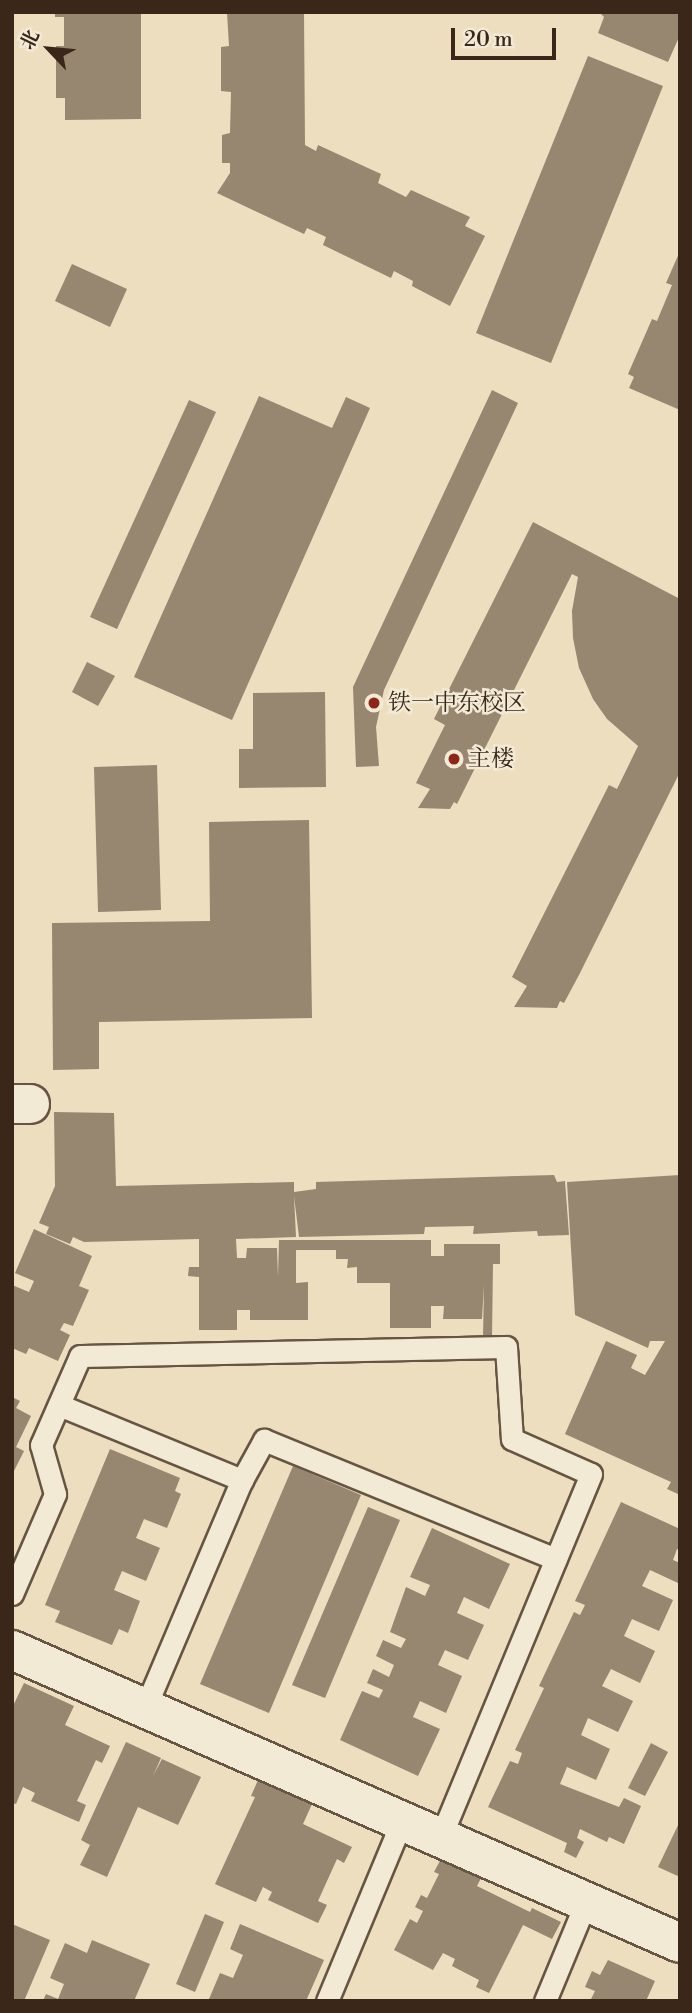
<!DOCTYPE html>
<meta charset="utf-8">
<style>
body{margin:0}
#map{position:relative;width:692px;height:2013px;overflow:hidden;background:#eddebf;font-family:"Libre Bodoni","Noto Serif SC",serif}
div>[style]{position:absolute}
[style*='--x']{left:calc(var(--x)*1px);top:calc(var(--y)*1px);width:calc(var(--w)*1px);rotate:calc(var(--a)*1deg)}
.building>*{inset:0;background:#978670}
.roads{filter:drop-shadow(2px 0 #675543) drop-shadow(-2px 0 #675543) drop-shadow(0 2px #675543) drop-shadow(0 -2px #675543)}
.service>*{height:21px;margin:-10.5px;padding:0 10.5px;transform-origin:10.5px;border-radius:10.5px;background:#f3ead5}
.minor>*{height:38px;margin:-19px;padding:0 19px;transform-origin:19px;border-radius:19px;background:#f3ead5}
.dots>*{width:19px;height:19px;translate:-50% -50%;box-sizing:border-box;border:4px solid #f3ead5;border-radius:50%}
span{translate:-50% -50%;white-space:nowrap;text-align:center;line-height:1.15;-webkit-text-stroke:5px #f3ead5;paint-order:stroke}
.poi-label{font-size:23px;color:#3a271a}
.left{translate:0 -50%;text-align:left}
.frame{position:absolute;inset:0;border:14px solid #3a271a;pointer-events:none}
.north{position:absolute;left:14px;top:14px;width:70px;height:70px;-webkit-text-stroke:5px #f3ead5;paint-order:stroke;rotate:296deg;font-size:19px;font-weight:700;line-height:28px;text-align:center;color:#3a271a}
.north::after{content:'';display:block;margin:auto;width:24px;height:32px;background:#3a271a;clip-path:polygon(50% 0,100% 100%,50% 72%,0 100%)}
.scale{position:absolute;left:451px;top:28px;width:105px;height:32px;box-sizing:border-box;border:4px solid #3a271a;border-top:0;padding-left:9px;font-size:21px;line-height:24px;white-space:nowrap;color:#3a271a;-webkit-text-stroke:5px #f3ead5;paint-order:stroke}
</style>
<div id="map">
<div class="building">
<i style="clip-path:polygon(55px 12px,141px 12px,141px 119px,65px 120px,65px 98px,56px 98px,56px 46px,64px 46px,64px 17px,55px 17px)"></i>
<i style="clip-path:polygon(227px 12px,304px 12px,305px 145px,316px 151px,318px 145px,381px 174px,378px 183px,406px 197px,411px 190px,470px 217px,465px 226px,485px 236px,450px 306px,412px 286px,413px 281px,394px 271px,391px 278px,323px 245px,326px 237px,307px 228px,304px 234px,217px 193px,230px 173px,230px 163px,222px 163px,222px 135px,230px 133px,231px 92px,221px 91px,221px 47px,229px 46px)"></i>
<i style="clip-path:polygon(599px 12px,680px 12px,680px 35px,668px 62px,598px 33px,604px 17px)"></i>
<i style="clip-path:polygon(588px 56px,663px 86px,551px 363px,476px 333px)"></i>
<i style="clip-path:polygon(680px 251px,680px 410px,629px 388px,634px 377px,628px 374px,652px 319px,657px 321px,672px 285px,666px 283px)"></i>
<i style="clip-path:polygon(72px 264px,127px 289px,110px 327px,55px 301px)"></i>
<i style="clip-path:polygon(492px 390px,518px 403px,384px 690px,376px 727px,379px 766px,356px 767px,353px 687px)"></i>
<i style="clip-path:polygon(259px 396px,332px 428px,346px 397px,370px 408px,232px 720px,134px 677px)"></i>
<i style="clip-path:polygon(189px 400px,216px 412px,117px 629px,90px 617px)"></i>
<i style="clip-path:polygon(533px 522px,680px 599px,680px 772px,579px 975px,564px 1003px,560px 1001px,557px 1008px,514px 1007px,527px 986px,512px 977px,609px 785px,617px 789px,638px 746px,607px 719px,593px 699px,579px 668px,573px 638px,572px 611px,578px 577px,572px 574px,457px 804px,454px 802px,450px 809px,418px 808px,430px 789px,416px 783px,445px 725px,434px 719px)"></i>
<i style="clip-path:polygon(87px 662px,115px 676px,98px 706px,72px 692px)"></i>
<i style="clip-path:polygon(325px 692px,326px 787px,239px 788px,239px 749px,253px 749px,253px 693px)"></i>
<i style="clip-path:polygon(157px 765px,161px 910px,98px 912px,94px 767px)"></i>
<i style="clip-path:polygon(309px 820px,312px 1018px,99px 1022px,99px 1069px,53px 1070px,52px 923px,210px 921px,209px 822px)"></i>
<i style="clip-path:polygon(54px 1112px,114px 1113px,116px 1186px,294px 1182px,294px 1192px,316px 1189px,316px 1182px,554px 1175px,557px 1182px,565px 1181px,569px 1235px,538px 1236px,537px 1231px,473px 1234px,474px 1226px,425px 1227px,424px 1234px,299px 1237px,294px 1196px,296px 1237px,236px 1239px,237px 1258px,246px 1258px,247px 1248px,277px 1248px,278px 1277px,279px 1240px,431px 1240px,431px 1256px,444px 1256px,444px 1244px,500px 1244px,500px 1264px,493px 1264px,492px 1337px,483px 1337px,484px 1285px,482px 1319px,443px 1319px,444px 1306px,431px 1306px,431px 1328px,390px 1328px,390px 1283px,357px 1283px,357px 1267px,347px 1268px,348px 1259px,336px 1259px,336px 1250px,296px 1250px,296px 1283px,308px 1282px,308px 1320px,250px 1320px,250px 1310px,237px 1310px,237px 1330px,199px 1330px,199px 1277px,188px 1276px,189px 1267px,199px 1267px,199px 1239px,84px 1242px,73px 1237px,70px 1244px,46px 1234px,49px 1227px,39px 1223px,55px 1186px)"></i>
<i style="clip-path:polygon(680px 1175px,680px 1495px,667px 1489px,671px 1482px,565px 1434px,606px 1341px,637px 1355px,631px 1368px,645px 1375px,665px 1341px,650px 1341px,648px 1348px,575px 1315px,567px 1182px)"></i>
<i style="clip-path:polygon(34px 1229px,92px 1256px,79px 1286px,89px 1290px,73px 1326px,64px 1323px,60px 1330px,70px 1335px,58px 1361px,29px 1348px,26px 1354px,12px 1348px,12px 1285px,29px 1292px,34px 1281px,15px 1273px)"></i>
<i style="clip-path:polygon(12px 1397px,20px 1401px,16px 1408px,31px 1416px,16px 1447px,24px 1451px,12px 1475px)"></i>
<i style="clip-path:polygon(110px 1449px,180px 1478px,175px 1491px,181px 1494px,167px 1528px,144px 1519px,136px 1538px,160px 1548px,146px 1581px,122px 1571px,114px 1590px,140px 1601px,128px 1633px,119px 1629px,112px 1645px,55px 1622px,60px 1611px,45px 1605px)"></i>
<i style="clip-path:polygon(293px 1466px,361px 1495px,269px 1713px,200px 1684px)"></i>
<i style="clip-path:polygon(621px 1502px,680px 1529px,680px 1550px,677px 1549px,673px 1560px,680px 1563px,680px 1579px,678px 1583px,650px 1570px,642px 1586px,673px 1600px,659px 1631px,632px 1619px,624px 1636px,655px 1651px,640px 1683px,611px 1669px,602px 1686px,633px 1701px,618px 1732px,588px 1718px,581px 1735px,610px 1749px,596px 1780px,567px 1767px,560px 1784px,619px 1807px,624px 1798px,641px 1806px,624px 1844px,609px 1837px,607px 1842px,580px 1829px,577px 1838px,584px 1842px,576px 1858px,564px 1852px,567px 1843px,488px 1807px,510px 1761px,518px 1764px,522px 1753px,515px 1750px,544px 1688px,539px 1686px,574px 1612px,580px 1615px,585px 1605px,575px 1601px)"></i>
<i style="clip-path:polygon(368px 1507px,400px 1520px,325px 1698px,292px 1685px)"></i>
<i style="clip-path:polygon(432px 1528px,510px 1564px,489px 1609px,464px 1597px,457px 1613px,484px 1625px,468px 1660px,445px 1650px,438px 1665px,462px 1676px,446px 1713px,420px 1701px,413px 1717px,440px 1729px,418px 1776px,340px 1740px,362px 1691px,379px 1698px,383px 1690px,367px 1683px,373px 1669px,389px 1677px,394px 1665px,376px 1656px,383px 1640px,401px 1648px,406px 1639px,390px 1632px,406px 1587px,425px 1596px,430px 1585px,410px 1577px)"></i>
<i style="clip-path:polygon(24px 1683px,74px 1706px,65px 1725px,110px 1746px,102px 1763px,96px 1760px,77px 1801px,86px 1805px,79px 1822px,31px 1801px,35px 1793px,23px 1787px,16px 1804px,12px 1803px,12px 1708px)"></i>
<i style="clip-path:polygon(126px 1742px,161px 1758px,153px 1776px,162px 1759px,201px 1777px,178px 1825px,138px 1807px,107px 1877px,80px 1865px,90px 1845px,81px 1840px)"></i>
<i style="clip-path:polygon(651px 1743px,668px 1752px,645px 1796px,628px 1788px)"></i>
<i style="clip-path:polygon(258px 1780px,312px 1804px,303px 1824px,352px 1847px,344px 1863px,337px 1859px,318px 1901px,327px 1905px,318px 1923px,268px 1900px,272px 1892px,263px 1887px,256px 1902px,215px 1884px,255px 1797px,251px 1796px)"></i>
<i style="clip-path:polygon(680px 1821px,680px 1877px,658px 1867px)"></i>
<i style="clip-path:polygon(442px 1857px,482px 1876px,477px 1886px,530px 1912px,532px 1908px,561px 1922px,552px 1939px,523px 1925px,489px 1993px,476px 1987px,479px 1980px,452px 1966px,455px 1959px,443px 1953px,433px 1970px,394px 1950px,410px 1919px,417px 1923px,423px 1911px,415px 1907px,421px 1895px,427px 1898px,439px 1874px,434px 1872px)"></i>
<i style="clip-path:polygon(205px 1914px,224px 1922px,195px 1992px,176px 1984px)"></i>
<i style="clip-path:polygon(12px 1924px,50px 1940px,24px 2001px,12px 2001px)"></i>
<i style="clip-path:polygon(240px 1924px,324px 1960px,306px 2001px,209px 1999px,220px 1973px,233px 1978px,243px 1955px,230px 1949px)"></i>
<i style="clip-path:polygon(92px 1940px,150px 1964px,134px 2001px,43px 2001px,46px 1994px,58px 1999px,64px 1984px,50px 1978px,65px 1943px,87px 1953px)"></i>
<i style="clip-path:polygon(608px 1960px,655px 1981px,646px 2001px,590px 2001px,595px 1991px,585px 1987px,592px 1971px,600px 1975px)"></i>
</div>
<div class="roads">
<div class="service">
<i style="--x:59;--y:1405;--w:198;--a:22.3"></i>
<i style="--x:12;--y:1594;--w:109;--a:-66.7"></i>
<i style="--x:55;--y:1494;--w:51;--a:-105.9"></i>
<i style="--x:41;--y:1445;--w:97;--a:-66.3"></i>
<i style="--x:80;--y:1356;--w:426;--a:-1.2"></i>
<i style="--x:506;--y:1347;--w:92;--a:86.3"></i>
<i style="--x:512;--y:1439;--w:86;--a:23.9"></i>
<i style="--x:591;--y:1474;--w:394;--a:112.5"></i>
<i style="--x:145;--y:1708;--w:248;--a:-67"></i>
<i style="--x:242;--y:1480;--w:46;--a:-61.2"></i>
<i style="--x:264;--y:1440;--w:315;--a:22.2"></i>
<i style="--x:327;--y:2001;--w:195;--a:-67.4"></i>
<i style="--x:545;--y:2001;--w:107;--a:-67.5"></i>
</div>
<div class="minor">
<i style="--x:12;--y:1104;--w:18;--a:0"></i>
<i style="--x:12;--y:1650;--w:729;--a:23.68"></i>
</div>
</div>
<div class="dots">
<i style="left:374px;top:703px;background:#8f2418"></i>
<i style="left:454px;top:759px;background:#8f2418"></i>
</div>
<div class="poi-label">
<span class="left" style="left:388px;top:703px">铁一中东校区</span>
<span class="left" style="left:468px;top:759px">主楼</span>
</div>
<div class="frame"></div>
<div class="north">北</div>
<div class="scale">20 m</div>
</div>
